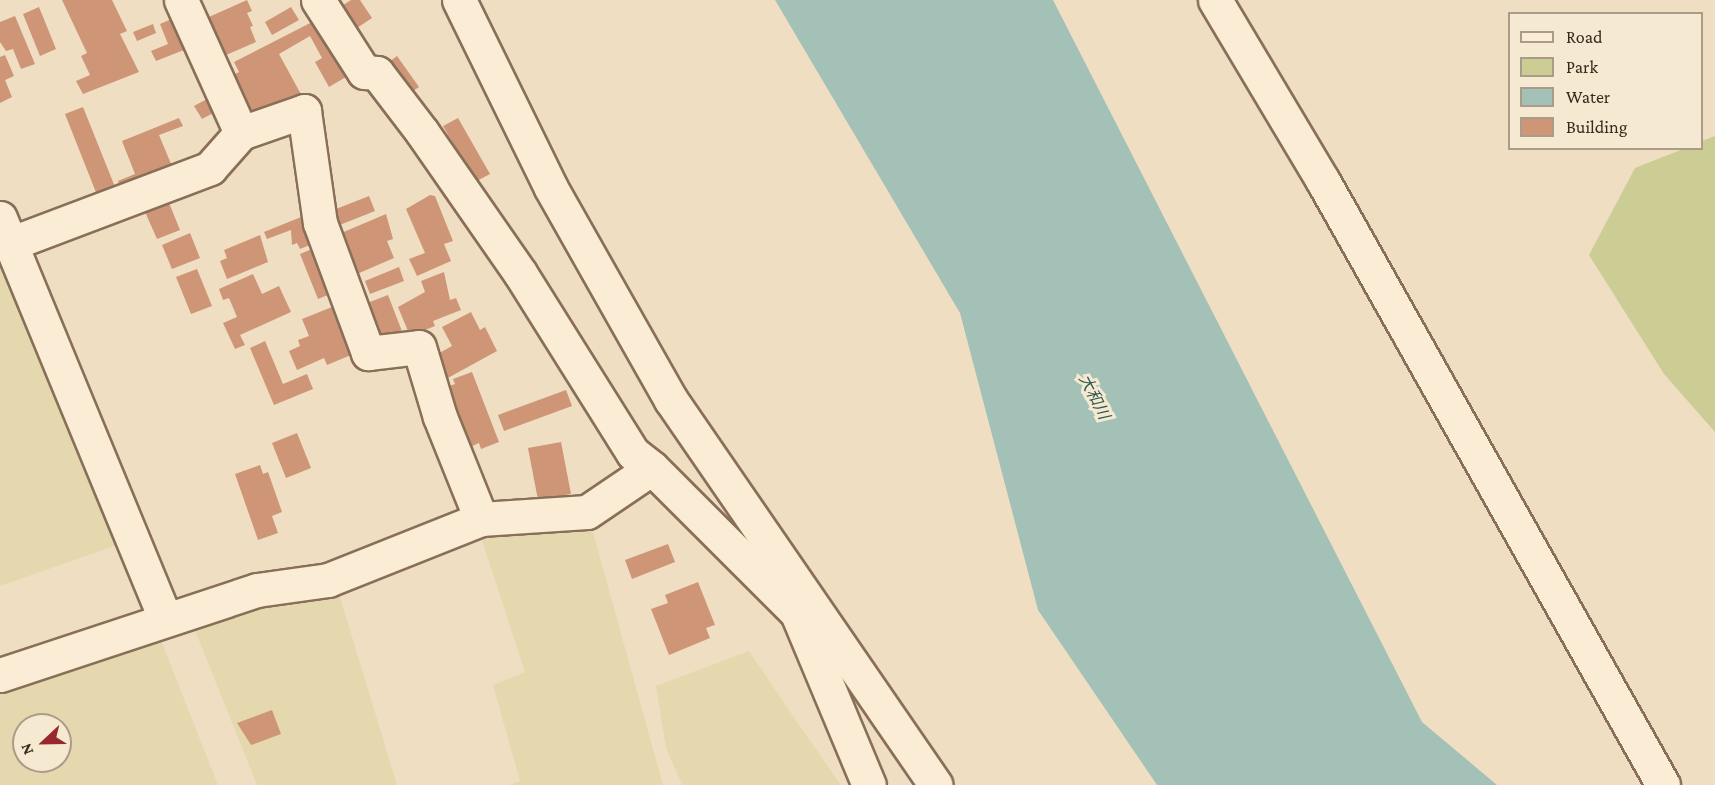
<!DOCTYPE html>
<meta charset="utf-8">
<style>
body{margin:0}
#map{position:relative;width:1715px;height:785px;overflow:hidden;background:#efdec1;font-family:"Crimson Pro","Noto Sans JP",serif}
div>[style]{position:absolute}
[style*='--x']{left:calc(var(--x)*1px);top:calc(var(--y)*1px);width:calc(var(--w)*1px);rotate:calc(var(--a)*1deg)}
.farmland>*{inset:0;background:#e5d8ae}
.green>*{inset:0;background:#cbcd95}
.water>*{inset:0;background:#a4c1b7}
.building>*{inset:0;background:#ce9576}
.roads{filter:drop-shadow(2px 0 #896f58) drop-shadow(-2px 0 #896f58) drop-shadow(0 2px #896f58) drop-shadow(0 -2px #896f58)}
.minor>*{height:33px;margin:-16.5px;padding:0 16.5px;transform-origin:16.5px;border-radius:16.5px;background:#faecd5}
span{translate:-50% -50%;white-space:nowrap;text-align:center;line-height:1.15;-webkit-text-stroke:6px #f6e9d1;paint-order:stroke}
.water-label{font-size:16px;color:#2c5852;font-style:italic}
.legend{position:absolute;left:1508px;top:12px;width:195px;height:138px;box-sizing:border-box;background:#f6e9d1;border:2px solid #aa9c89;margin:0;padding:8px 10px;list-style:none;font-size:18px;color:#38281d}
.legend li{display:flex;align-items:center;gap:12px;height:30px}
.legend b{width:30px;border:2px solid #aa9c89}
.north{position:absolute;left:12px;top:713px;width:60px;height:60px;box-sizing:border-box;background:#f6e9d1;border:2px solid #aa9c89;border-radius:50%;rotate:248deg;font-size:16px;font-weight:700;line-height:24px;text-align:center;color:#38281d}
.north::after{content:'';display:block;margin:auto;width:21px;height:27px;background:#992730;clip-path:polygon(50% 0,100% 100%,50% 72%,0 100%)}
</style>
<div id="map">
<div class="farmland">
<i style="clip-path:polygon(3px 262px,120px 544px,0 586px,0 263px)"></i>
<i style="clip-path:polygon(591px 525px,663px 785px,509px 785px,520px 781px,493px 685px,525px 672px,482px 540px,506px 532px)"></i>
<i style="clip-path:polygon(336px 584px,397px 785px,257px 785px,194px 628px)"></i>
<i style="clip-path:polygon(evenodd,160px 638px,218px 785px,0 785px,0 689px,160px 638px,24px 725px,60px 725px,60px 761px,24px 761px,24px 725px)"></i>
<i style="clip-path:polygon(749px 651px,799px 725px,841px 785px,682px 785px,666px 748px,656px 686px)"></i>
</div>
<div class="green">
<i style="clip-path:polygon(1715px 136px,1715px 432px,1664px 374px,1589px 255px,1635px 168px,1683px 149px,1702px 148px,1702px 141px)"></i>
</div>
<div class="water">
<i style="clip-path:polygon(775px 0,1053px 0,1422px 722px,1497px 785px,1157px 785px,1038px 610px,960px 313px)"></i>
</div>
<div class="building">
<i style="clip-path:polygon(62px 0,112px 0,127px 31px,120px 34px,139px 72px,83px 94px,76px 81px,90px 75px,81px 56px,87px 53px)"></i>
<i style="clip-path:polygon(247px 0,252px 11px,247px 13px,253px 26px,250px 27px,256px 42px,217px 59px,200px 21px)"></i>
<i style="clip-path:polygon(351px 0,360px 0,372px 18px,351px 32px,340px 7px)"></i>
<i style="clip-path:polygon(39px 7px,56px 49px,40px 56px,23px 14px)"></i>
<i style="clip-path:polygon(291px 7px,299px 20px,272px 35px,265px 22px)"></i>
<i style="clip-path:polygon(15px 16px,35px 64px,21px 69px,13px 49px,6px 51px,0 42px,0 22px)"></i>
<i style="clip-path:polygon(176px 17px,189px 48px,156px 61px,151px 51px,168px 44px,160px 24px)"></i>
<i style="clip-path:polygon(320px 18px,351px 74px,329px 87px,315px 62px,322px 58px,310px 36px,279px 54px,303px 98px,249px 128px,223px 81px,239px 72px,234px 62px)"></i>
<i style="clip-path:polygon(153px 24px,156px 33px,137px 41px,133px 32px)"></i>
<i style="clip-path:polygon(5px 55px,14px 76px,5px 80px,12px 97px,0 103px,0 57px)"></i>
<i style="clip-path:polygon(397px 56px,419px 87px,407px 95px,385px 65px)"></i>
<i style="clip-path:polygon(209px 98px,217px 111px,202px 119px,194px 106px)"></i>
<i style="clip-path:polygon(83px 107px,117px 192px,99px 200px,65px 114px)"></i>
<i style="clip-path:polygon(179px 118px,183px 126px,159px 135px,174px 171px,122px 192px,118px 181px,135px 174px,122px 141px)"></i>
<i style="clip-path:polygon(458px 118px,490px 174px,475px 182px,443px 126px)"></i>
<i style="clip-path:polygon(430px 195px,435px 196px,453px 241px,444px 244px,451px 261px,417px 276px,409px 259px,425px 253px,406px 209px)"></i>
<i style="clip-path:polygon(369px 196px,375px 211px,332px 228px,326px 213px)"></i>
<i style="clip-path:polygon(167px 198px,180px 230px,157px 239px,142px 205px)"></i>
<i style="clip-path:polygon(386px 214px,393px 239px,387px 241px,394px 258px,357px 274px,339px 234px)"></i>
<i style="clip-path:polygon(306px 215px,317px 242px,300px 249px,297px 243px,292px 245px,291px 230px,267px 239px,264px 232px)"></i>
<i style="clip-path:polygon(190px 233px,200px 258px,172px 269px,162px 245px)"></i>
<i style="clip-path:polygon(260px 235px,268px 262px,227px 279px,220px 261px,227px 258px,224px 250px)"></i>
<i style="clip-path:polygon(317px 247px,335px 292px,318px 299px,300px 254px)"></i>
<i style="clip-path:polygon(399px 267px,404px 281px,370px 294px,365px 281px)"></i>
<i style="clip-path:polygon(197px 269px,212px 306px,191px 314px,176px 277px)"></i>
<i style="clip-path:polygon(444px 272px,450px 300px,456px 298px,461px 310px,433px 321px,435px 326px,410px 336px,398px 307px,425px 292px,421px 281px)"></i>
<i style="clip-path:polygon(253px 274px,262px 294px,279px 286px,291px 312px,240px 335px,245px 345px,235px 349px,223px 323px,237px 317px,229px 298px,223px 300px,219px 289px)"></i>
<i style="clip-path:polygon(388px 295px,403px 334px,377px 344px,362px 305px)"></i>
<i style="clip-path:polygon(332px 307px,346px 326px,340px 328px,351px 355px,327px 365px,324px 358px,297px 370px,289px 351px,300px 346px,298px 340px,309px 336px,302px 319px)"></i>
<i style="clip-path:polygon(471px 312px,480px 330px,485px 327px,497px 351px,446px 379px,434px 356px,452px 346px,442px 327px)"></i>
<i style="clip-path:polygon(265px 341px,283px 384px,307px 374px,313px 389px,274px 405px,250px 348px)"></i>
<i style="clip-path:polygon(472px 372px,499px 442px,481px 449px,479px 443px,470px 447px,446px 387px,455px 384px,453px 379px)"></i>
<i style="clip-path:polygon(566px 390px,572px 406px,504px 431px,498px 415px)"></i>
<i style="clip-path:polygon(297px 433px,311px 468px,286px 478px,272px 443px)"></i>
<i style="clip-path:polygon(561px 442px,571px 494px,538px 500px,528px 448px)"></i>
<i style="clip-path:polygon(260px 465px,263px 474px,268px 472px,282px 512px,272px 516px,278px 533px,258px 540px,235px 474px)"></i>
<i style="clip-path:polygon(668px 544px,675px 562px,632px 579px,625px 560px)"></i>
<i style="clip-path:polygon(698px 582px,715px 625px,706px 628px,710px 638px,669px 655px,651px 609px,668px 603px,665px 595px)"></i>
<i style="clip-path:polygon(272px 710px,281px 734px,251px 745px,237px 723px)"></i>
</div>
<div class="roads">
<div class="minor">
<i style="--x:181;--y:0;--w:146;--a:65.7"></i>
<i style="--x:318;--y:0;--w:85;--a:57.4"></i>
<i style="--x:364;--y:72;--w:13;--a:4"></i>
<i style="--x:377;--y:73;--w:74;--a:52.7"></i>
<i style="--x:422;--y:132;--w:172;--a:55.2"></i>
<i style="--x:520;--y:273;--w:213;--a:57.9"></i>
<i style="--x:633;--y:453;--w:24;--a:38"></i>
<i style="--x:459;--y:0;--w:209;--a:63.9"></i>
<i style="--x:551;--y:188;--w:244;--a:60.5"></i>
<i style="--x:671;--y:400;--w:467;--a:55.5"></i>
<i style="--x:1215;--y:0;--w:211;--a:59.2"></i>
<i style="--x:1323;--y:181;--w:693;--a:60.62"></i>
<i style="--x:0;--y:218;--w:433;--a:67.6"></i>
<i style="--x:12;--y:243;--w:212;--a:-20.7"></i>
<i style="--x:210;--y:168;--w:47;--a:-48.5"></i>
<i style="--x:241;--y:133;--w:67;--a:-19.2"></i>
<i style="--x:304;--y:111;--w:113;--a:81.9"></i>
<i style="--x:320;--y:223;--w:139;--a:69.7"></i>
<i style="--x:368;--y:353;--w:51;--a:-6.7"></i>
<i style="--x:419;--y:347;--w:73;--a:73.3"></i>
<i style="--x:440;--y:417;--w:110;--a:68.1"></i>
<i style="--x:0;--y:675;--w:271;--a:-18.3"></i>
<i style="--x:257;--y:590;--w:72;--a:-8"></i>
<i style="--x:328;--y:580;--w:165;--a:-21.7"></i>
<i style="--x:481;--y:519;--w:106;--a:-3.8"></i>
<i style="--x:587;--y:512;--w:78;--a:-34.1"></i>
<i style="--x:652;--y:468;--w:205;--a:45"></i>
<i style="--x:797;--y:613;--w:186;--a:67.3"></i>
</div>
</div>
<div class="water-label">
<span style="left:1094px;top:397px;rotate:63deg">大和川</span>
</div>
<ul class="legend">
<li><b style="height:8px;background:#faecd5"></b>Road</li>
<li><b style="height:16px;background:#cbcd95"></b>Park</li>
<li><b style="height:16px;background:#a4c1b7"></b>Water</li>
<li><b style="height:16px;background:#ce9576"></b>Building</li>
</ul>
<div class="north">N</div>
</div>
